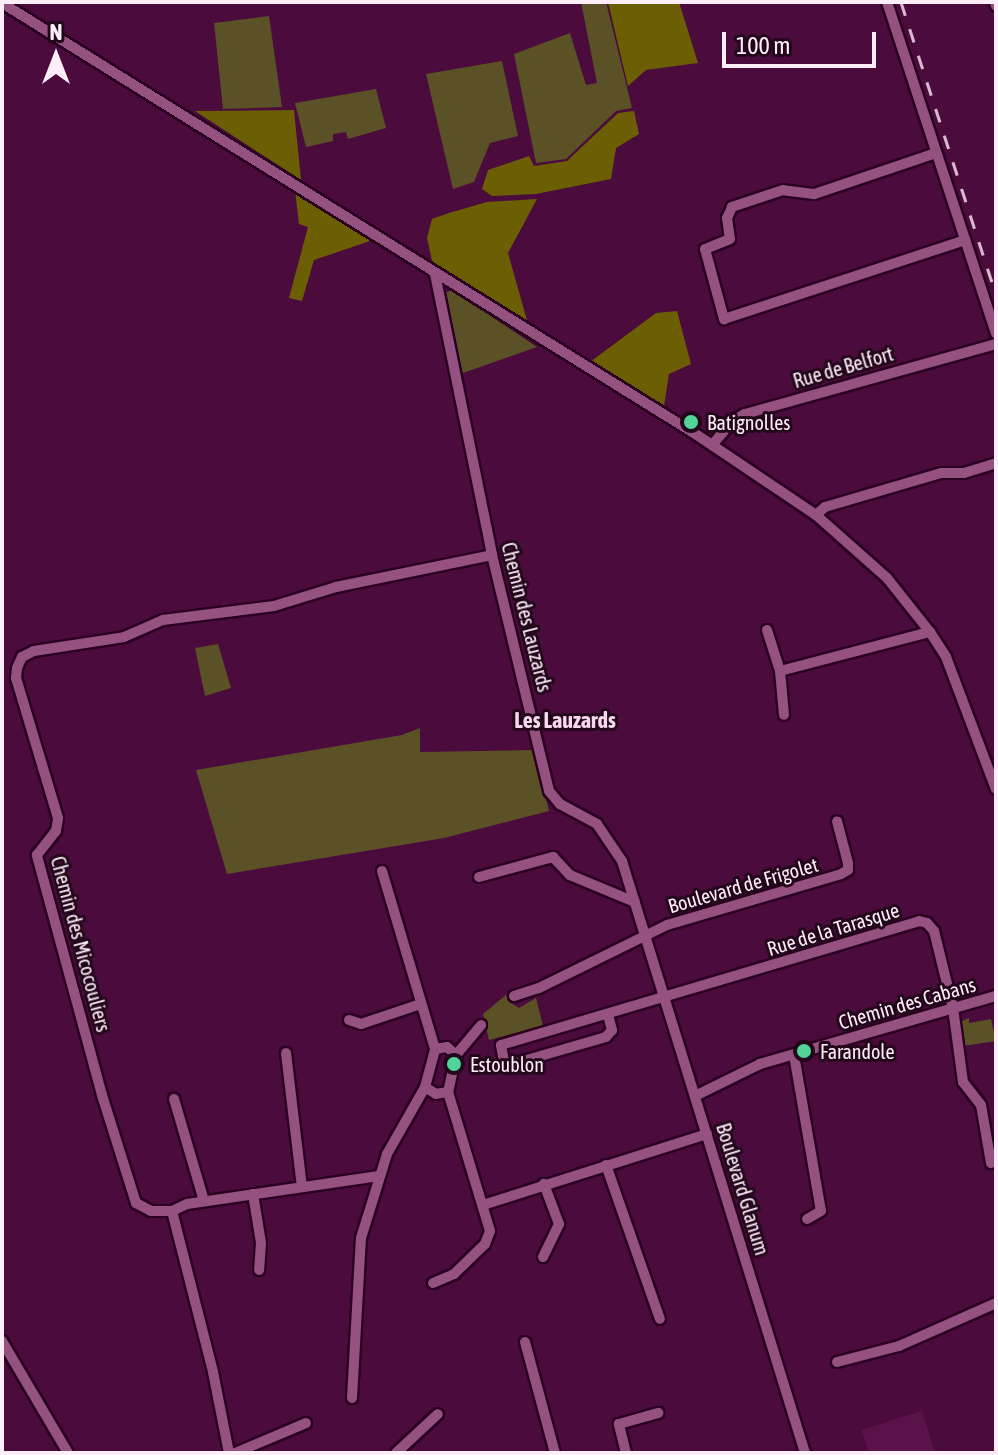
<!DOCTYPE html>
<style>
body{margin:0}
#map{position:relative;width:998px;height:1455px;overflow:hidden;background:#4b0b3c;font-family:"Asap Condensed",sans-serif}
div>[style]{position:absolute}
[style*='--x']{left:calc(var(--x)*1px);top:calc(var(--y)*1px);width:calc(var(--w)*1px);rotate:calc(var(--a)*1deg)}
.built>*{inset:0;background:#591349}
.green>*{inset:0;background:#5a5226}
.forest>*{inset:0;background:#6c5f03}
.roads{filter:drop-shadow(2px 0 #2a0020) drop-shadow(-2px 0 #2a0020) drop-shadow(0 2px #2a0020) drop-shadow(0 -2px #2a0020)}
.minor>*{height:10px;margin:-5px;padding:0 5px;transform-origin:5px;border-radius:5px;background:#955180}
.rail>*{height:3px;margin-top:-1.5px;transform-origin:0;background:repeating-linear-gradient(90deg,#d6bbce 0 14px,transparent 0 28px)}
.dots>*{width:22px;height:22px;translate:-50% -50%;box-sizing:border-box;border:4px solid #23081b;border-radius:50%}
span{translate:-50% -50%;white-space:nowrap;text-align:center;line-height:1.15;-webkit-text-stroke:6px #23081b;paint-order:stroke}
.street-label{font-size:20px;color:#feeef8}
.poi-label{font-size:20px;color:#feeef8}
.left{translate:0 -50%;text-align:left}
.neighbourhood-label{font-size:22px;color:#f6d7eb;font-weight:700}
.frame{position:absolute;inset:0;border:4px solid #feeef8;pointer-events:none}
.north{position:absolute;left:16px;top:16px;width:80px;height:80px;-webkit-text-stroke:6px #23081b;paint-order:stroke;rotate:0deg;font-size:22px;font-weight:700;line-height:32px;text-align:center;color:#feeef8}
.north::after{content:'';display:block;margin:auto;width:28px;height:36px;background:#feeef8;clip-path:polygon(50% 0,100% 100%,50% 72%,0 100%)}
.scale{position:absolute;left:722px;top:32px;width:154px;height:36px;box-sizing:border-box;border:4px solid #feeef8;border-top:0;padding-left:10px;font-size:24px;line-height:28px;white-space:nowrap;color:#feeef8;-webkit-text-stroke:6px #23081b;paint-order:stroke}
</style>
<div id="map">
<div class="built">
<i style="clip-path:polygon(922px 1411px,935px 1453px,869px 1453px,861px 1430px)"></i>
</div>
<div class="green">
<i style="clip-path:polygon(581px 2px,606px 2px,632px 108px,616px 111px,566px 159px,536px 163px,514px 54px,570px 33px,586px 85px,597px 83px)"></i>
<i style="clip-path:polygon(269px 16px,282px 107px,223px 109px,214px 23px)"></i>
<i style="clip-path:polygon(502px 61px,518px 136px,490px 143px,474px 182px,453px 189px,426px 74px)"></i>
<i style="clip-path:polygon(376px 89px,386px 128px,348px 139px,346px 132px,333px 134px,333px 141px,306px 147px,295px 103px)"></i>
<i style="clip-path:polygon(452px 290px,537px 347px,460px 374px,445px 293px)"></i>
<i style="clip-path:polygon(218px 644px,231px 688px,205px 696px,195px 648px)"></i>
<i style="clip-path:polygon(420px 728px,420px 752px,534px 750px,549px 811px,444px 838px,227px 874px,196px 770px,402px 735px)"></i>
<i style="clip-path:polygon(506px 995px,509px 1002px,519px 1008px,536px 998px,543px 1026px,489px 1040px,483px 1014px)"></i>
<i style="clip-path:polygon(969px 1018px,969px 1023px,991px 1019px,996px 1041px,963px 1046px,960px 1022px)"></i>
</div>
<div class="forest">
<i style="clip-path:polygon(608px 2px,679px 2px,698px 63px,646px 70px,628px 86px)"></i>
<i style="clip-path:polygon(294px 110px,301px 180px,195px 111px)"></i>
<i style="clip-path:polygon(634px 111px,639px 134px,616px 148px,611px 179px,536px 194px,492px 196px,482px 189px,488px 170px,529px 156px,534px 166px,567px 161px,618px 113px)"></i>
<i style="clip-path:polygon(295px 191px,373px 240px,314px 260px,302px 301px,289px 298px,308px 227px,299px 224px)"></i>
<i style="clip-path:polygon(537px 199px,508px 253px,528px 324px,433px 265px,427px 238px,432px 219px,449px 213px,487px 202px)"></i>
<i style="clip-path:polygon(677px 311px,691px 364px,669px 374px,664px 406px,590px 362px,656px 313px)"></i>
</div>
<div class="roads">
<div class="minor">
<i style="--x:887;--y:2;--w:349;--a:71.8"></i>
<i style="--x:995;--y:2;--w:4;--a:76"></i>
<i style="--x:2;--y:3;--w:815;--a:31.86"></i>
<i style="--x:694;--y:433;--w:147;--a:33.9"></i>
<i style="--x:816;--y:515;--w:95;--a:41.6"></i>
<i style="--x:887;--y:578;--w:69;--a:51.5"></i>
<i style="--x:930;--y:632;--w:30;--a:57"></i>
<i style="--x:946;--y:657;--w:141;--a:69.3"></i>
<i style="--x:936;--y:153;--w:129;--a:161.4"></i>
<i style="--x:814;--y:194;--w:31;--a:-173"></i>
<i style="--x:783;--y:190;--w:54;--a:161.6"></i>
<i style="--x:732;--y:207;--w:12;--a:114"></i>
<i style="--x:727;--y:218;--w:21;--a:82"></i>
<i style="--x:730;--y:239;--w:27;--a:158"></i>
<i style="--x:705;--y:249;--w:73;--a:74.8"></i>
<i style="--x:724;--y:319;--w:254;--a:-18.1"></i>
<i style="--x:435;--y:274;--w:287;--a:78.5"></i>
<i style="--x:492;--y:555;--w:243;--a:76.4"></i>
<i style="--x:549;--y:791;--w:17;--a:50"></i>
<i style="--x:560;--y:804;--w:42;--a:28.4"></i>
<i style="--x:597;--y:824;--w:45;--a:56"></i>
<i style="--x:622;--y:861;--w:620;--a:72.82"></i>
<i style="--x:712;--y:445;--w:33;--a:-49"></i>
<i style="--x:734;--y:420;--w:13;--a:-29"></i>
<i style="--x:745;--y:414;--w:261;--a:-15.6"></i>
<i style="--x:816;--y:515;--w:12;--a:-42"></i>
<i style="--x:825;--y:507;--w:121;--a:-16.3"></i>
<i style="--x:941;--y:473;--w:23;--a:0"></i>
<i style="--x:964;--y:473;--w:34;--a:-17"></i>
<i style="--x:767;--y:630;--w:43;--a:72.4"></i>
<i style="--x:780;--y:671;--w:155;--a:-14.6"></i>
<i style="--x:780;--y:671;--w:44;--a:84.8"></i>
<i style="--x:382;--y:871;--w:186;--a:73.4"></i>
<i style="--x:479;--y:877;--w:77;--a:-15.1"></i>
<i style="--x:553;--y:857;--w:25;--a:47"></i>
<i style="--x:570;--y:875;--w:70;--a:22.6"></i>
<i style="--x:514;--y:996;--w:26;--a:-18"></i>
<i style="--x:539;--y:988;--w:143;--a:-26.2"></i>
<i style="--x:667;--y:925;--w:181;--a:-16.3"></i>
<i style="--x:841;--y:874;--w:8;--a:-30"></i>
<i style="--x:848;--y:870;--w:7;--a:-90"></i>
<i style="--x:848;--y:863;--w:43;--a:-104.7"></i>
<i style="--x:608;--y:1015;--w:16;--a:75"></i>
<i style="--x:612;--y:1030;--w:9;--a:131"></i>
<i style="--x:606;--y:1037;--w:97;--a:163.8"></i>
<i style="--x:513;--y:1064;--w:9;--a:-162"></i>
<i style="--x:504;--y:1061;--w:16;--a:-101"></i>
<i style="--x:501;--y:1045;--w:436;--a:-16.5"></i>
<i style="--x:919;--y:921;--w:8;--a:14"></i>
<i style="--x:927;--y:923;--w:11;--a:49"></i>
<i style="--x:934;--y:931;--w:79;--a:76.1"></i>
<i style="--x:953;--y:1008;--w:75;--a:82.3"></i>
<i style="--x:963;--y:1082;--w:29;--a:52"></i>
<i style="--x:981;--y:1105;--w:59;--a:80.2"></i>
<i style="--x:349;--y:1020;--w:13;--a:18"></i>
<i style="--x:361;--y:1024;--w:63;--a:-18.4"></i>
<i style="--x:447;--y:1047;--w:12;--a:42"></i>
<i style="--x:456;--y:1055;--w:38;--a:102"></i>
<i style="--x:448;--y:1092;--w:12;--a:171"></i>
<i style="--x:436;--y:1094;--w:13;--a:-148"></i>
<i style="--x:425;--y:1087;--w:39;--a:-75"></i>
<i style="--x:435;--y:1049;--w:12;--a:-9"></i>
<i style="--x:286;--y:1053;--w:135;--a:83.2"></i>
<i style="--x:456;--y:1055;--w:39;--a:-50"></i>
<i style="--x:794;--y:1055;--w:158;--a:80.2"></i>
<i style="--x:821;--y:1211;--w:16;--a:150"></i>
<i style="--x:695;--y:1096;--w:72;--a:-26.2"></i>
<i style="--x:760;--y:1064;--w:246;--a:-16.1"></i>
<i style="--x:174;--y:1099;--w:106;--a:73.6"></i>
<i style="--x:606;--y:1165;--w:163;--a:70.7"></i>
<i style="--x:379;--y:1176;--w:194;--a:171.7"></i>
<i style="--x:187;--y:1204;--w:17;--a:155"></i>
<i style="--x:172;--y:1211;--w:21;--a:180"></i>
<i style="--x:151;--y:1211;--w:17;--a:-152"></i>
<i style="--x:136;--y:1203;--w:113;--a:-107.5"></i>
<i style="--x:102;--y:1095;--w:249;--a:-105.2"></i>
<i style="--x:37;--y:855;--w:31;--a:-52"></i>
<i style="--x:56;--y:831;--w:13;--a:-81"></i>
<i style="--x:58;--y:818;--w:146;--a:-106.7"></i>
<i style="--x:16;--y:678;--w:10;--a:-84"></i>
<i style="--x:17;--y:668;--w:12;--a:-66"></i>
<i style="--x:22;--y:657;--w:13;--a:-27"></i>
<i style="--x:34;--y:651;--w:91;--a:-8.8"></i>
<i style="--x:124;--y:637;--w:43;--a:-23.6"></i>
<i style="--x:163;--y:620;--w:112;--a:-7.2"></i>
<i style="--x:274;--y:606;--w:65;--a:-17"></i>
<i style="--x:336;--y:587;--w:159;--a:-11.6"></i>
<i style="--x:253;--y:1194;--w:50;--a:80.7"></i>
<i style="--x:261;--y:1243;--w:27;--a:94"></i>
<i style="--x:483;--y:1205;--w:235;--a:-17.6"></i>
<i style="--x:172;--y:1211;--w:166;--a:75.7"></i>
<i style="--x:213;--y:1372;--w:83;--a:78.8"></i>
<i style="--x:543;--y:1257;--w:37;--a:-64"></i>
<i style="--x:559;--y:1224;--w:43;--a:-110.6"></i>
<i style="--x:433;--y:1283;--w:23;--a:-23"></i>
<i style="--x:454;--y:1274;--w:43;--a:-44.1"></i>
<i style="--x:485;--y:1244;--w:14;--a:-69"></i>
<i style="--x:490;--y:1231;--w:145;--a:-106.8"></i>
<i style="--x:2;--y:1341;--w:130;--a:59.5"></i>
<i style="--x:525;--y:1342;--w:115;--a:74.9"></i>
<i style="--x:837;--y:1362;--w:64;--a:-14.5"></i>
<i style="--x:899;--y:1346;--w:106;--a:-23.9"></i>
<i style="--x:352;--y:1398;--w:160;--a:-86.8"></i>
<i style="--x:361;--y:1238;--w:88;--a:-72.8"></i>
<i style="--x:387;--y:1154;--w:77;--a:-60.4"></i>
<i style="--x:235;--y:1453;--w:77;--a:-22.9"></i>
<i style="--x:396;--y:1453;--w:57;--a:-42.9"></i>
<i style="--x:626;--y:1453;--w:30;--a:-104"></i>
<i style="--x:619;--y:1424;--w:41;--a:-15.8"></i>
</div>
</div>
<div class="rail">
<i style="--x:901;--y:2;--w:308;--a:72"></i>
</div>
<div class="dots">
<i style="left:691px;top:422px;background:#52d397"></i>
<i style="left:804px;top:1051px;background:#52d397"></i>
<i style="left:454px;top:1064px;background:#52d397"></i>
</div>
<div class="street-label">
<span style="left:843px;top:367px;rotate:-16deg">Rue de Belfort</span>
<span style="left:527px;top:617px;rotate:76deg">Chemin des Lauzards</span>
<span style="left:743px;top:885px;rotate:-16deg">Boulevard de Frigolet</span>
<span style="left:833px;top:929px;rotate:-17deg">Rue de la Tarasque</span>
<span style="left:81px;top:944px;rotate:75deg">Chemin des Micocouliers</span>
<span style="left:907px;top:1003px;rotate:-16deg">Chemin des Cabans</span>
<span style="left:743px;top:1189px;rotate:73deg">Boulevard Glanum</span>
</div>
<div class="poi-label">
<span class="left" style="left:707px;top:422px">Batignolles</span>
<span class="left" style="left:820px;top:1051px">Farandole</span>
<span class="left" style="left:470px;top:1064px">Estoublon</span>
</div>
<div class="neighbourhood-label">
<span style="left:565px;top:721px">Les Lauzards</span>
</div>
<div class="frame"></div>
<div class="north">N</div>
<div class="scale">100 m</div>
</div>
